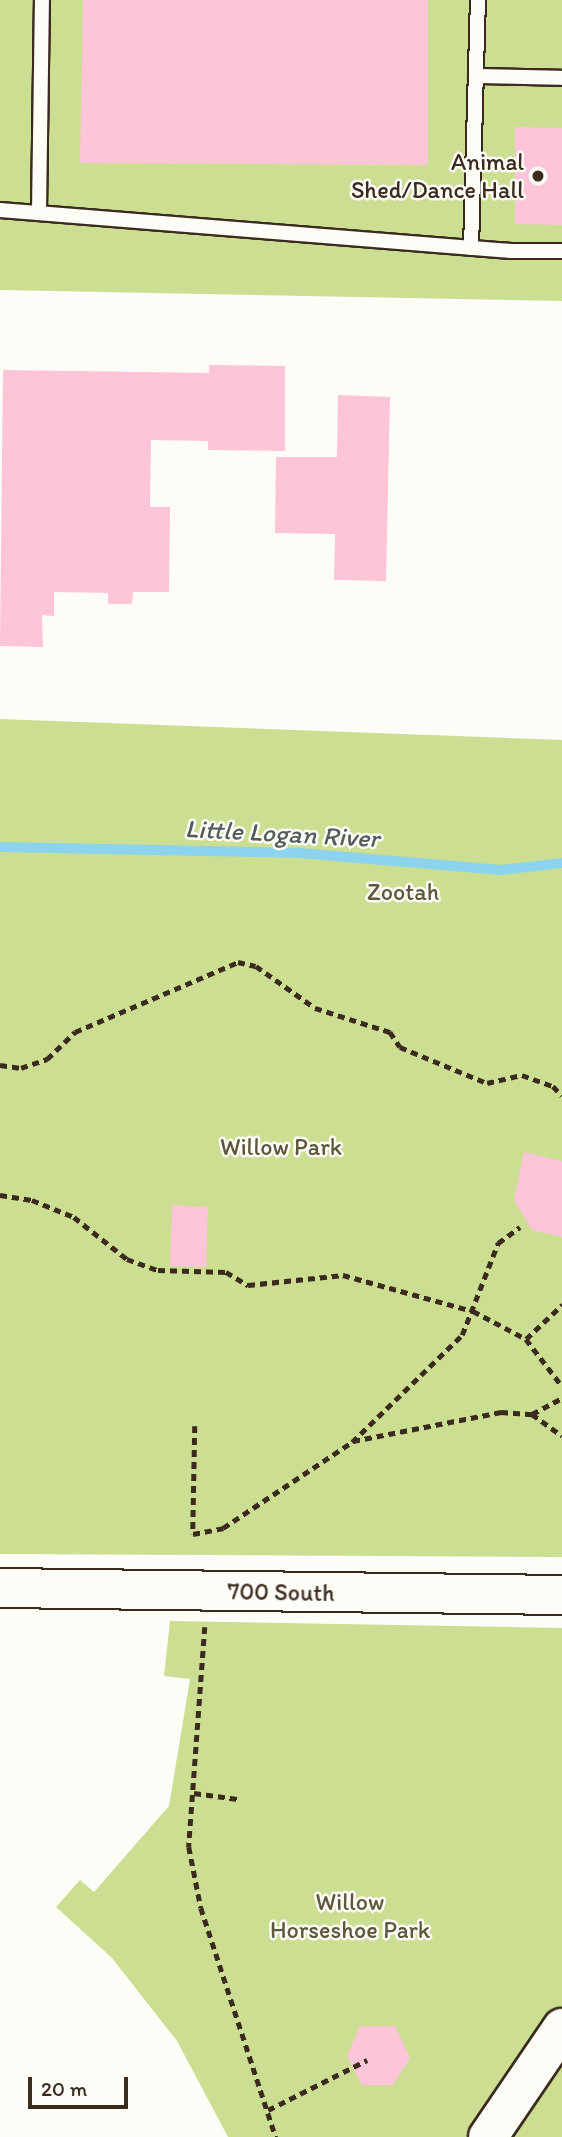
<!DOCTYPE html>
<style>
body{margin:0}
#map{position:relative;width:562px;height:2137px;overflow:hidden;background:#fdfcf7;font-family:Itim,sans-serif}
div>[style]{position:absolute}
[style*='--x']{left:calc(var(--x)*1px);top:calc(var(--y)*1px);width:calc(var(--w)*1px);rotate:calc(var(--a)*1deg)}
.green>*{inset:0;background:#cbde92}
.stream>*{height:10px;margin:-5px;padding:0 5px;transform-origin:5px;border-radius:5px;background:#8cd3ed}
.building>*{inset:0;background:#fec4d7}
.path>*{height:4.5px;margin-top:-2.25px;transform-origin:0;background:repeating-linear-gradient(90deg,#3b2a1e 0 7px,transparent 0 12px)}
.roads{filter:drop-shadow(2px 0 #3b2a1e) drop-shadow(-2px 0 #3b2a1e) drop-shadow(0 2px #3b2a1e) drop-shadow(0 -2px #3b2a1e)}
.lane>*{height:14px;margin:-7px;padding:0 7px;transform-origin:7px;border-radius:7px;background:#fdfcf7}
.secondary>*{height:38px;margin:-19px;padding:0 19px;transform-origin:19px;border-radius:19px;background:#fdfcf7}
.dots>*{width:19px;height:19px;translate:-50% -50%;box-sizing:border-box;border:4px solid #fdfcf7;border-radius:50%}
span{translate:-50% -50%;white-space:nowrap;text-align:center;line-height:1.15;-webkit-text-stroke:5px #fdfcf7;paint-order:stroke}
.poi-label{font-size:24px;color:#3b2a1e}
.right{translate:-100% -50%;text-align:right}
.park-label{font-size:24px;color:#5f573b}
.street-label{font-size:24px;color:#3b2a1e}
.water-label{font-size:26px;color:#535d5c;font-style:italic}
.scale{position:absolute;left:28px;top:2077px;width:100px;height:32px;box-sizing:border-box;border:4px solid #3b2a1e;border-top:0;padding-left:9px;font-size:21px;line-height:24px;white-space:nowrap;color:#3b2a1e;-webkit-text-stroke:5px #fdfcf7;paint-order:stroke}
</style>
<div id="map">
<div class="green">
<i style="clip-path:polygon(0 0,562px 0,562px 301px,0 290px)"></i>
<i style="clip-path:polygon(0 719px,562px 740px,562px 1557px,0 1554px)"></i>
<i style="clip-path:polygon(170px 1621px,562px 1628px,562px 2137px,228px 2137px,177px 2041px,112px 1958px,56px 1907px,80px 1880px,94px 1892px,169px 1806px,190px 1679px,164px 1676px)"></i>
</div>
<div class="stream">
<i style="--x:0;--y:847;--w:299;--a:1.1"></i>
<i style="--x:299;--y:853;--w:203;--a:4.8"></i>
<i style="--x:501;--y:870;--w:61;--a:-6.5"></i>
</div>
<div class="building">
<i style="clip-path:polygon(83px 0,428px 0,428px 165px,80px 163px)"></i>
<i style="clip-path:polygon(515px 127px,562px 128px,562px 225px,515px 224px)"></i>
<i style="clip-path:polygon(209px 365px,285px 366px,285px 451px,208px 450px,208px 441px,151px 440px,150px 507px,170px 507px,169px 592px,133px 592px,132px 604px,108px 604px,108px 593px,54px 592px,54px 616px,42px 615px,43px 647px,0 646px,3px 370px,209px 373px)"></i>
<i style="clip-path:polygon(338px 395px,390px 397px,386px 581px,334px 580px,335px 534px,275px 533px,276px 457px,337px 457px)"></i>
<i style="clip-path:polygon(524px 1152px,562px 1161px,562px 1237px,532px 1230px,514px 1200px)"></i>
<i style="clip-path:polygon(172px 1205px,208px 1207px,206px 1267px,170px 1266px)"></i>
<i style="clip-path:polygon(360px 2026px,395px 2026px,410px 2058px,393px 2085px,362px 2085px,347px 2056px)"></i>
</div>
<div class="path">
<i style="--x:0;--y:1065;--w:21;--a:8"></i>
<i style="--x:21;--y:1068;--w:28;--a:-19"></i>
<i style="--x:47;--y:1059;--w:39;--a:-44"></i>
<i style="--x:75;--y:1032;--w:177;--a:-23.2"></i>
<i style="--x:238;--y:962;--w:18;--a:13"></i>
<i style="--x:256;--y:966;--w:72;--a:35.4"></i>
<i style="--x:315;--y:1008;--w:79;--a:17.7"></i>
<i style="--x:390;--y:1032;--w:18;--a:56"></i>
<i style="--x:400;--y:1047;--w:94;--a:22.5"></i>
<i style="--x:487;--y:1083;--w:36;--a:-13"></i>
<i style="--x:522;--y:1075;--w:33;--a:20"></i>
<i style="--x:553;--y:1086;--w:13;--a:48"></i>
<i style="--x:0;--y:1195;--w:32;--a:9"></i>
<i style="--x:32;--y:1200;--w:45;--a:22"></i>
<i style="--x:74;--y:1217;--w:68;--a:38.4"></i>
<i style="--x:127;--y:1259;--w:33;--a:20"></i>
<i style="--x:158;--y:1270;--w:68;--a:1.7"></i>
<i style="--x:226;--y:1272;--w:26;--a:31"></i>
<i style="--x:248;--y:1285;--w:96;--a:-6"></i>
<i style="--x:343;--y:1275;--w:135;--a:15.5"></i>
<i style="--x:473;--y:1311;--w:60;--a:27.8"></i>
<i style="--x:526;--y:1339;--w:59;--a:52.5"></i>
<i style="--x:526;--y:1339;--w:50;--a:-43.4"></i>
<i style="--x:532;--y:1414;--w:37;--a:36"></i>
<i style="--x:195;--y:1426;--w:108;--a:91.1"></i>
<i style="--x:193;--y:1534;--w:31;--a:-11"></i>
<i style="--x:223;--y:1528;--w:155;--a:-33.7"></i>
<i style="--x:352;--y:1442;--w:153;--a:-44.2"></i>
<i style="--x:462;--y:1335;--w:99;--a:-68.6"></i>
<i style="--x:498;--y:1243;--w:27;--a:-36"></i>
<i style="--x:353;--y:1441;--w:151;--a:-11.1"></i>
<i style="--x:501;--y:1412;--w:31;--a:4"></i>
<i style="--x:532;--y:1414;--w:34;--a:-28"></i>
<i style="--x:205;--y:1627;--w:221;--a:94.2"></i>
<i style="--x:189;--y:1847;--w:62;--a:78.9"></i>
<i style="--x:201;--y:1908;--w:241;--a:71.9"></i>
<i style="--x:194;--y:1793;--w:44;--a:7.8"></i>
<i style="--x:268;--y:2110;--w:111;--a:-26.8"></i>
</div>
<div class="roads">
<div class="lane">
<i style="--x:476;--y:76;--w:86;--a:1.3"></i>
<i style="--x:0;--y:210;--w:513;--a:4.59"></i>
<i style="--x:511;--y:251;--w:51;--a:0"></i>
<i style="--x:39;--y:211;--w:211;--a:-89.2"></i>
<i style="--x:471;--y:248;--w:248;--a:-88.4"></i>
</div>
<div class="secondary">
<i style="--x:0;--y:1588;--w:562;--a:0.71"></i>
<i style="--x:488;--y:2137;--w:132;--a:-55.8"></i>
</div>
</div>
<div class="dots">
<i style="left:538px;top:176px;background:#3b2a1e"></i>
</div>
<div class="poi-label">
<span class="right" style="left:524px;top:176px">Animal<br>Shed/Dance Hall</span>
</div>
<div class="park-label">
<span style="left:403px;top:892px">Zootah</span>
<span style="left:281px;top:1147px">Willow Park</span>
<span style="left:350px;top:1916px">Willow<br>Horseshoe Park</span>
</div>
<div class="street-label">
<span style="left:281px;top:1592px;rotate:1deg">700 South</span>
</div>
<div class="water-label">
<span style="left:282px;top:834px;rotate:3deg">Little Logan River</span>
</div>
<div class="scale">20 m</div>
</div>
